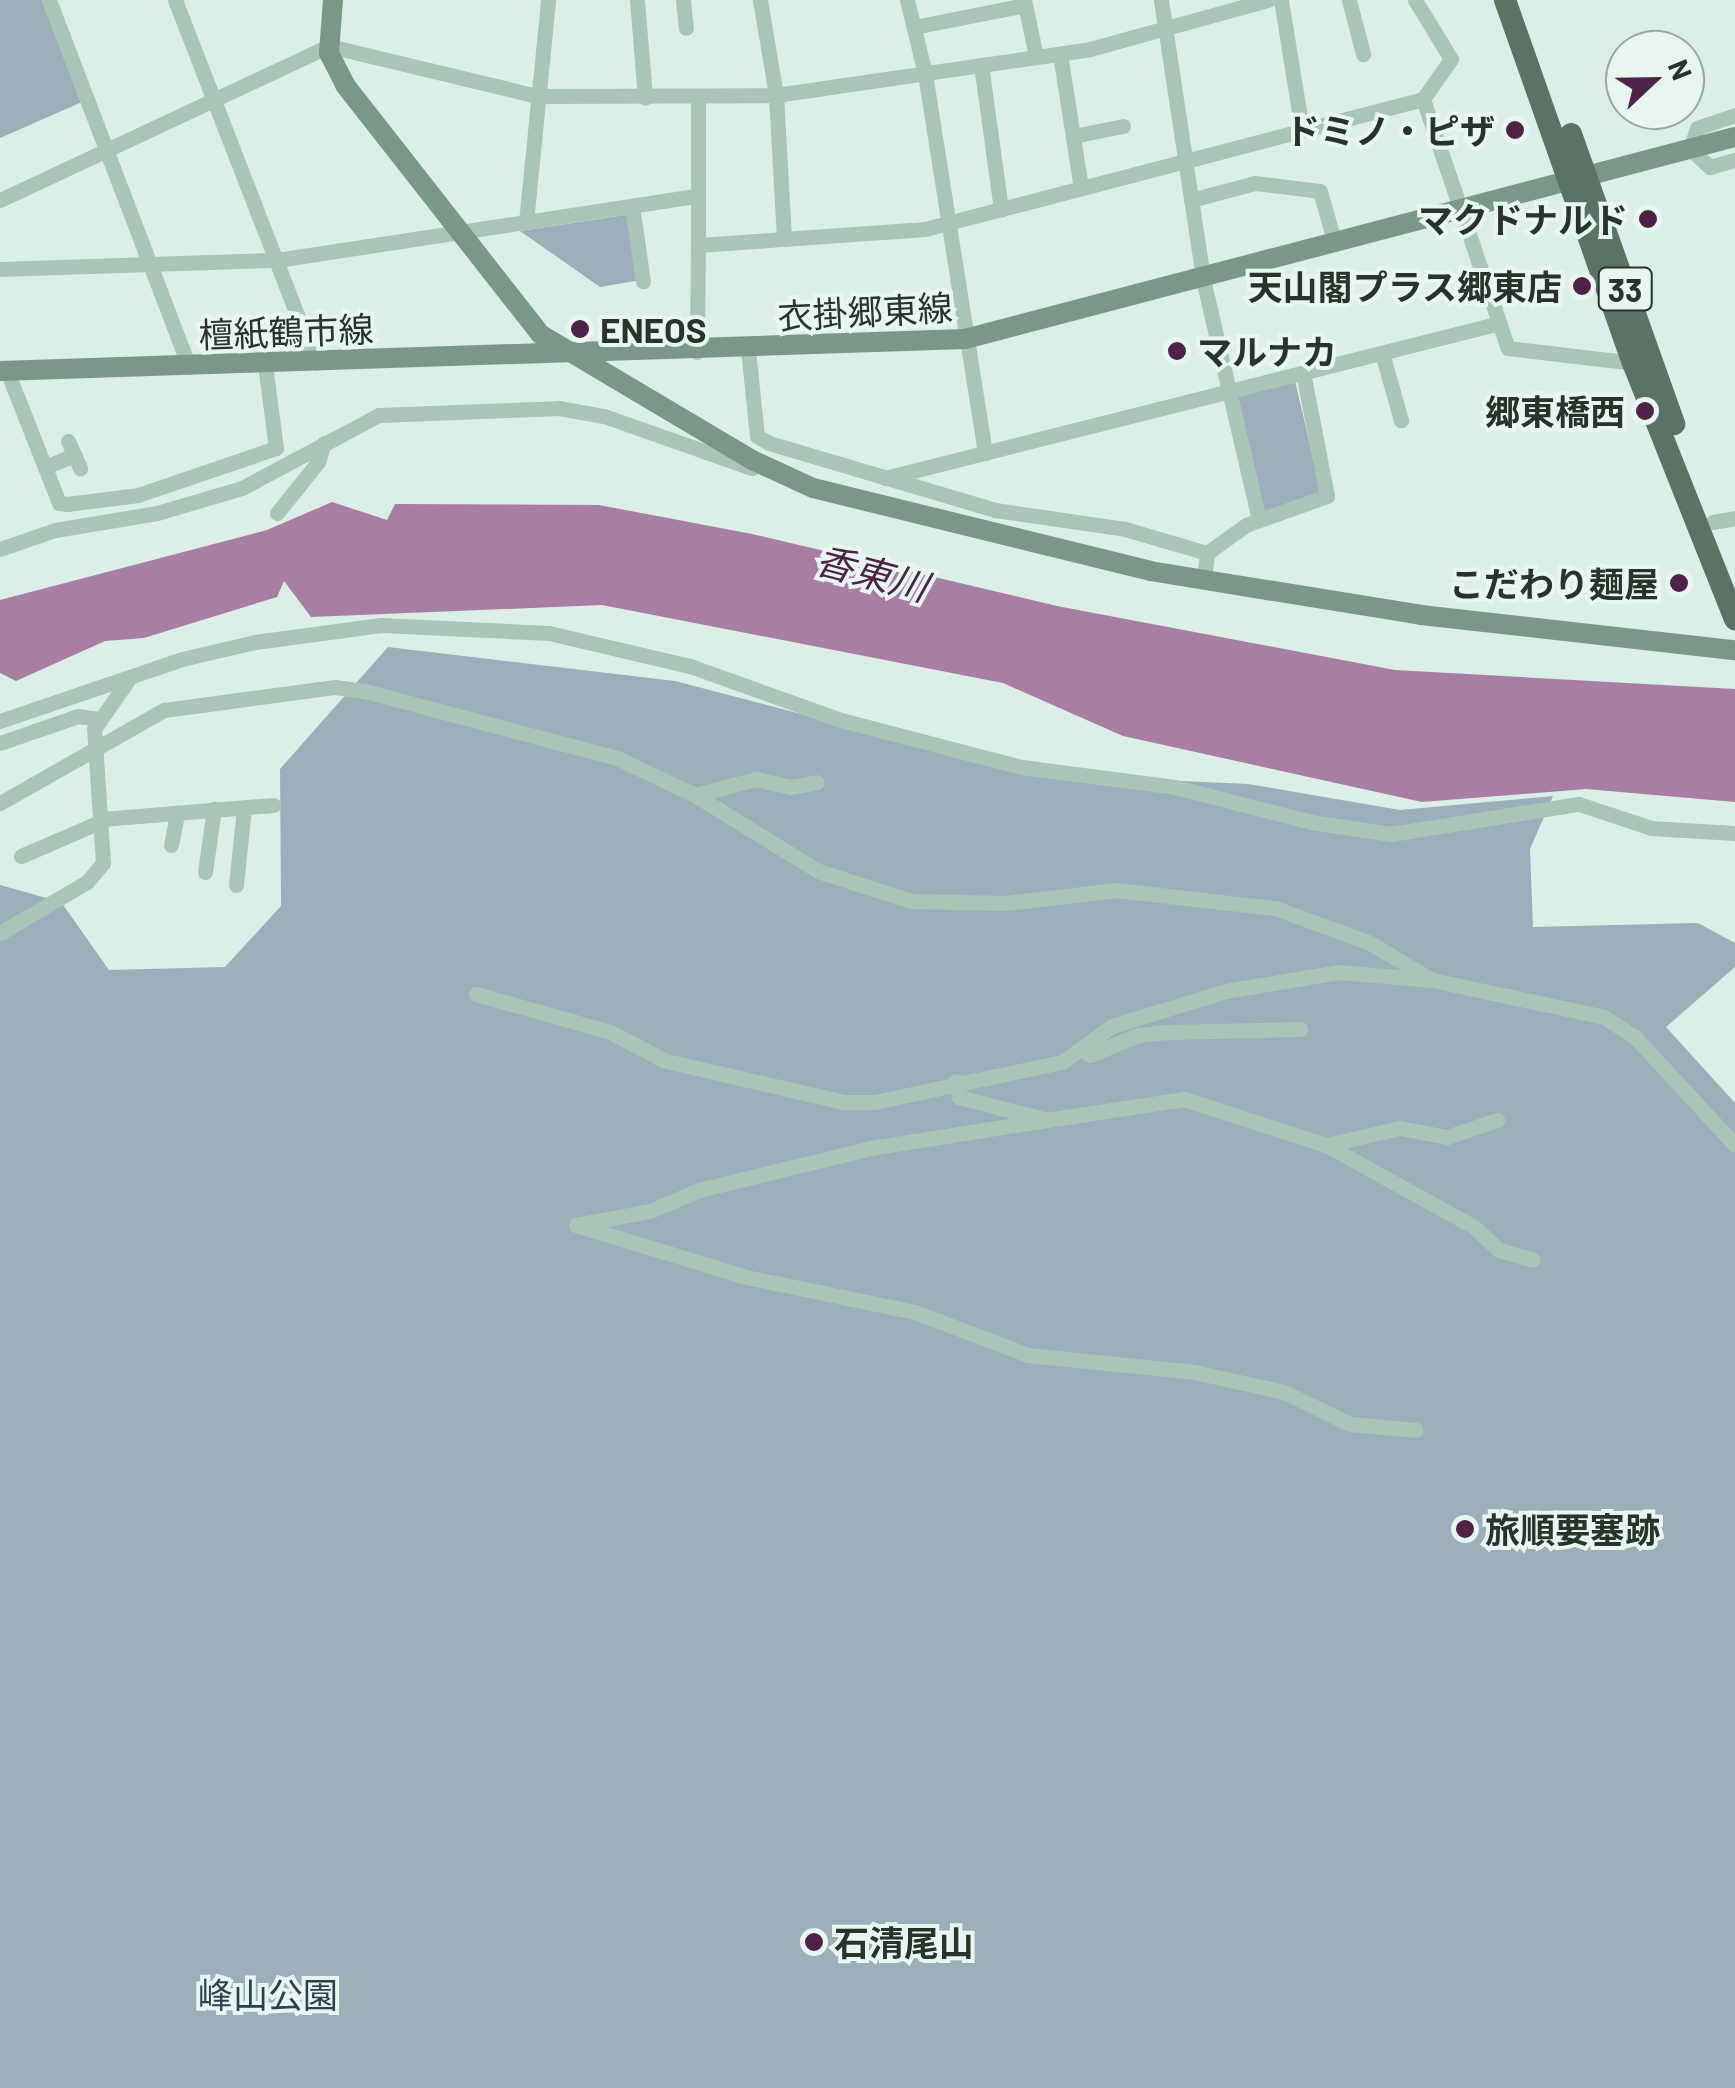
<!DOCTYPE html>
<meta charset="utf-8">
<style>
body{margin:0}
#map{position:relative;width:1735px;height:2088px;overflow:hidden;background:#dbeee7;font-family:Barlow,"Noto Sans JP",sans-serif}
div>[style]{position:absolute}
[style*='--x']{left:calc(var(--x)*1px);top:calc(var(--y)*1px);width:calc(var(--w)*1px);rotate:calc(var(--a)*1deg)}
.green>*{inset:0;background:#9daebb}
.water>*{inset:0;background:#a87ea2}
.street>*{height:15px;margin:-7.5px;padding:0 7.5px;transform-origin:7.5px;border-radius:7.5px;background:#a9c5b8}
.secondary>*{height:20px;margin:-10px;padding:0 10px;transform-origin:10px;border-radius:10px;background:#7a9888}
.primary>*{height:22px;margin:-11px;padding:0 11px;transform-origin:11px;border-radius:11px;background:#5a7365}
.dots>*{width:28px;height:28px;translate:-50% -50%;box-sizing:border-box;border:5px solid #e7f6f1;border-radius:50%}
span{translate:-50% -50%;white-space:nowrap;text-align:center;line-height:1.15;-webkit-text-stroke:8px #e7f6f1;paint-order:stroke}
.shield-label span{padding:2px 8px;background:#e7f6f1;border:2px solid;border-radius:8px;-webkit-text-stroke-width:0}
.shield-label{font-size:32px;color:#28332c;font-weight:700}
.poi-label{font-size:35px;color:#28332c;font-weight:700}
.right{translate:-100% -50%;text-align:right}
.left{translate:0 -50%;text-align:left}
.street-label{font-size:35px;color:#28332c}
.park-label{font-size:35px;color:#2e404e}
.water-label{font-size:38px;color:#4f2248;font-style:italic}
.north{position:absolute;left:1605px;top:30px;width:100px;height:100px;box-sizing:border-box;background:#e7f6f1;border:2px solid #9ba8a2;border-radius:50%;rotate:68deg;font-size:28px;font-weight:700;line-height:40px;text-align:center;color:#28332c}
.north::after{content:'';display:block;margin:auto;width:35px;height:45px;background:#4f2248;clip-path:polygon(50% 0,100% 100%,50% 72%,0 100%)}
</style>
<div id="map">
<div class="green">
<i style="clip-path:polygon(0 0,43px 0,82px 102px,0 138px)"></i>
<i style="clip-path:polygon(632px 214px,641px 280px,600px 287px,520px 231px)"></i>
<i style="clip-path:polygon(1295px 381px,1321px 492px,1262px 513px,1237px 395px)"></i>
<i style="clip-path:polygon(388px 647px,675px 681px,1030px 774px,1248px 784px,1400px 810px,1553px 796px,1530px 849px,1533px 927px,1698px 923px,1735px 943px,1735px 967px,1666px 1027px,1735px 1103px,1735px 2088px,0 2088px,0 885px,61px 902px,109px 970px,225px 967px,281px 906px,280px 769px)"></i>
</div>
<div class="water">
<i style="clip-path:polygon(332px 502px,387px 520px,395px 504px,599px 505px,752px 534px,1057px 606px,1395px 670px,1735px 689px,1735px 802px,1586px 789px,1422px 802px,1123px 736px,1003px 683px,602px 605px,311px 617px,284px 581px,277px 597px,144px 638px,105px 641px,16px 681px,0 673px,0 600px,267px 530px)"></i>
</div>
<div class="street">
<i style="--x:49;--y:0;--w:393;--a:69.1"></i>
<i style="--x:175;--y:0;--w:389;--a:68.8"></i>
<i style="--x:637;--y:0;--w:98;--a:85.3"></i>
<i style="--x:683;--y:0;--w:28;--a:84"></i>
<i style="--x:760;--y:0;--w:96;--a:80.4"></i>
<i style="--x:776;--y:95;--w:144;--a:86.8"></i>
<i style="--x:907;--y:0;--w:76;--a:76.3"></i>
<i style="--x:925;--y:74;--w:384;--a:81"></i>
<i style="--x:1024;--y:0;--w:57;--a:77.9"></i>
<i style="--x:1161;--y:0;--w:282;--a:81.4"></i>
<i style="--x:1203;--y:279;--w:246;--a:76.9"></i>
<i style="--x:1281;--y:0;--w:132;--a:80.8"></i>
<i style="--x:1349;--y:0;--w:56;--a:75.5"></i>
<i style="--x:914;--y:27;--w:113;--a:-11.2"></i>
<i style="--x:1060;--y:54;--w:136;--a:81.1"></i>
<i style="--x:981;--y:65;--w:146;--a:82.1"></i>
<i style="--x:698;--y:96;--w:149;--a:90"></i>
<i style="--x:698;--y:245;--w:228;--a:-4"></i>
<i style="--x:925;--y:229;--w:515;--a:-14.63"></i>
<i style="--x:1423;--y:99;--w:49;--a:-55"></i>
<i style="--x:1451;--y:59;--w:69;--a:-121.4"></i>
<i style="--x:1423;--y:99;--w:263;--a:71.2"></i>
<i style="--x:1508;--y:348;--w:126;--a:6.8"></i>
<i style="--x:1735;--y:115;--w:40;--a:161.1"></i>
<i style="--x:1697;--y:128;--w:22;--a:108"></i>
<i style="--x:1690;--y:149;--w:27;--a:42"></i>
<i style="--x:1710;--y:167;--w:26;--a:-16"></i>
<i style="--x:1073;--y:136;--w:51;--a:-11.3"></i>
<i style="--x:0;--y:200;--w:363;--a:-25.1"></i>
<i style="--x:329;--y:46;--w:215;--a:13.5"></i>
<i style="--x:538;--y:96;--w:238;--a:-0.2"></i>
<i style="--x:776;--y:95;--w:317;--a:-8.3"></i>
<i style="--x:1090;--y:49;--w:185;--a:-15.4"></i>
<i style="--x:1191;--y:200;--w:66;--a:-14.9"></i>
<i style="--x:1255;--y:183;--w:65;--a:7"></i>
<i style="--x:1320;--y:191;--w:55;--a:74.2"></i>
<i style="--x:632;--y:206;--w:76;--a:81.7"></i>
<i style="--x:526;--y:222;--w:223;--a:-84.3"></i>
<i style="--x:0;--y:269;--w:277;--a:-1.9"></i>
<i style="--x:277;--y:260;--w:425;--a:-8.7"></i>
<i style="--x:748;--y:350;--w:86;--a:84"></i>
<i style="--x:757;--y:436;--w:14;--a:30"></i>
<i style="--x:769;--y:443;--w:236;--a:16.5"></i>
<i style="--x:995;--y:510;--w:131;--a:8.3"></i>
<i style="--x:1125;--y:529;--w:85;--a:16.3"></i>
<i style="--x:697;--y:352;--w:107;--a:-89.5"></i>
<i style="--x:1382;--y:353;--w:70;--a:74.2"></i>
<i style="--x:7;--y:371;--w:142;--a:68.5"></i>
<i style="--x:59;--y:503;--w:8;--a:7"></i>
<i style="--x:67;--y:504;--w:72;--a:-7.2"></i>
<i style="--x:138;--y:495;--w:146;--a:-18.8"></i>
<i style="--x:276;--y:448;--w:84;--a:-97.5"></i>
<i style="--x:68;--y:441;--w:30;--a:66"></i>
<i style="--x:45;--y:467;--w:32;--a:-22"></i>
<i style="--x:885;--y:478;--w:634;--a:-14.15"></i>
<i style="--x:277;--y:513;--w:65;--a:-51.2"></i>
<i style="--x:318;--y:462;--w:20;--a:-72"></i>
<i style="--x:1713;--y:522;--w:22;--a:-10"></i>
<i style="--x:0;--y:549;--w:58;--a:-19.1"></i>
<i style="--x:55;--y:530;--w:103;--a:-9.5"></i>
<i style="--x:157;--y:513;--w:89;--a:-16.4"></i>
<i style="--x:242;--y:488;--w:155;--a:-28.1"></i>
<i style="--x:379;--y:415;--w:179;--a:-2.2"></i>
<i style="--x:558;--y:408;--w:47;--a:9.9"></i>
<i style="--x:604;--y:416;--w:157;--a:19.4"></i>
<i style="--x:1204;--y:578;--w:25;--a:-83"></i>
<i style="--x:1207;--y:553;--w:48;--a:-35.7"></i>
<i style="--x:1246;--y:525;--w:86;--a:-19.7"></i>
<i style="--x:1327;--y:496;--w:125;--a:-101"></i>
<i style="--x:0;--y:721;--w:192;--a:-18.8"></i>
<i style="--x:182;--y:659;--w:75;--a:-13.1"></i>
<i style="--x:255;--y:642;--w:127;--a:-7.7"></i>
<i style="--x:381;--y:625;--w:168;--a:2.7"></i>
<i style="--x:549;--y:633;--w:145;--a:13.2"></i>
<i style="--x:690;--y:666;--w:160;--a:19.7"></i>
<i style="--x:841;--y:720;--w:187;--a:14.6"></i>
<i style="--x:1022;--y:767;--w:154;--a:7.4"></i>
<i style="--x:1175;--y:787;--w:140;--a:14.4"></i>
<i style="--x:1311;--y:822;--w:81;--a:8.5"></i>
<i style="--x:1391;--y:834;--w:190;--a:-9.1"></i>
<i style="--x:1579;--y:804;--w:76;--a:18.4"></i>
<i style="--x:1651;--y:828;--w:84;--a:3.4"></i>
<i style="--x:0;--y:743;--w:83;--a:-19.1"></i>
<i style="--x:78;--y:716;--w:21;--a:8"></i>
<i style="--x:695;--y:795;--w:63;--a:-14.7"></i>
<i style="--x:756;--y:779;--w:35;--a:13"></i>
<i style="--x:790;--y:787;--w:27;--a:-10"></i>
<i style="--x:0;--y:803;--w:189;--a:-29.6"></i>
<i style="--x:164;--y:710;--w:173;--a:-7.7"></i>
<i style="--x:335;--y:687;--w:30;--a:8"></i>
<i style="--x:365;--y:691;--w:261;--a:14.9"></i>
<i style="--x:617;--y:758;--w:86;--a:25.4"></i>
<i style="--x:695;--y:795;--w:145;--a:31.7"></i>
<i style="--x:818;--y:871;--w:98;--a:17.9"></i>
<i style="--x:911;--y:901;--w:95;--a:1.2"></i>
<i style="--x:1006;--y:903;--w:111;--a:-6.7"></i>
<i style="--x:1116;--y:890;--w:160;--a:6.5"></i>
<i style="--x:1275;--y:908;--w:101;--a:20.2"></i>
<i style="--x:1370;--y:943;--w:72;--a:30.8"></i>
<i style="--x:1432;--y:980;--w:176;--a:12.1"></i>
<i style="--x:1604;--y:1017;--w:37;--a:33"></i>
<i style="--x:1635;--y:1037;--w:147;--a:47.2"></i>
<i style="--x:102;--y:819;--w:172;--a:-4.7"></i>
<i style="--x:171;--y:845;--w:33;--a:-79"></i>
<i style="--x:21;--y:856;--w:88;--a:-23.4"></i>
<i style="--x:205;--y:872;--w:64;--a:-81.9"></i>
<i style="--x:236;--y:885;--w:78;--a:-84.1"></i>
<i style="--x:0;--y:933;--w:101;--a:-30.4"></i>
<i style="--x:87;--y:882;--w:25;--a:-50"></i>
<i style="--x:103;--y:863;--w:134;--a:-93.8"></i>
<i style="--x:94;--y:729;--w:60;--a:-55.2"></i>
<i style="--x:476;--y:994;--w:139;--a:15.8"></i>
<i style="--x:610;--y:1032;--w:63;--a:27.4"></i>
<i style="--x:666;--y:1061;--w:183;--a:13"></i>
<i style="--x:844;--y:1102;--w:31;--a:0"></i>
<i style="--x:875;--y:1102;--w:191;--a:-12.1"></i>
<i style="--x:1062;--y:1062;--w:62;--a:-35.8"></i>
<i style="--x:1112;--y:1026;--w:119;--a:-17.1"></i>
<i style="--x:1226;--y:991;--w:115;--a:-9.5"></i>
<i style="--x:1339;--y:972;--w:93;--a:4.9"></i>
<i style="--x:1081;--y:1048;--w:11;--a:38"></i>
<i style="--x:1090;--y:1055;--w:52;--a:-22.6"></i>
<i style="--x:1138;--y:1035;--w:29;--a:-6"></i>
<i style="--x:1167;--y:1032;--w:133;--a:-1.3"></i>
<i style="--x:956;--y:1081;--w:16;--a:79"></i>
<i style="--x:959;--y:1097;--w:91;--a:14.6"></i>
<i style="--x:1047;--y:1120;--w:139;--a:-8.7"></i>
<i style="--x:1184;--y:1099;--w:149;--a:17.9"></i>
<i style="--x:1326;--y:1145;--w:168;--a:28.9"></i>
<i style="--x:1473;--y:1226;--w:35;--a:43"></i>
<i style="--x:1499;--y:1250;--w:35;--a:16"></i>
<i style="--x:1047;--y:1120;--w:178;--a:171"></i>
<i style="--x:871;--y:1148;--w:177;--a:166.3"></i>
<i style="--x:699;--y:1190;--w:53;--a:156.8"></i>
<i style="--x:650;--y:1211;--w:75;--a:169.3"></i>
<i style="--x:576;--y:1225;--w:178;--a:17"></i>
<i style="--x:746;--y:1277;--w:173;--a:11.7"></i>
<i style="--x:915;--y:1312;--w:121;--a:20.8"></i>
<i style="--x:1028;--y:1355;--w:167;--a:5.8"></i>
<i style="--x:1194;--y:1372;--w:92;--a:12.5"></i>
<i style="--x:1284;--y:1392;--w:73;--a:25.9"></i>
<i style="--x:1350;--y:1424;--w:66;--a:5.2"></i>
<i style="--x:1326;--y:1145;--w:76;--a:-12.9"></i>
<i style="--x:1400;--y:1128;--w:48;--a:10.8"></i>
<i style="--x:1447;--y:1137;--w:53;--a:-18.8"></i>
</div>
<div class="secondary">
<i style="--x:333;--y:0;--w:53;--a:94.3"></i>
<i style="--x:329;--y:53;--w:36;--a:63"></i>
<i style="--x:345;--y:85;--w:316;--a:51.9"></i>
<i style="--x:540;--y:334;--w:247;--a:30.7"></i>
<i style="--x:752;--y:460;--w:67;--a:24.7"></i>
<i style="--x:813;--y:488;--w:347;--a:13.8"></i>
<i style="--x:1150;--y:571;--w:275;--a:9.2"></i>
<i style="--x:1421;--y:615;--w:316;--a:6.4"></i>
<i style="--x:0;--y:371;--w:966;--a:-1.9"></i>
<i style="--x:965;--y:339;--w:796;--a:-14.7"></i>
</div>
<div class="primary">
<i style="--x:1505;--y:0;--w:385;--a:70.6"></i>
<i style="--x:1633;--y:363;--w:276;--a:68.3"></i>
<i style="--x:1571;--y:134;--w:308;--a:70.4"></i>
</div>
<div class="dots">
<i style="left:1515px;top:130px;background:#4f2248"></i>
<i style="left:1648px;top:219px;background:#4f2248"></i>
<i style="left:1582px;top:286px;background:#4f2248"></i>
<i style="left:580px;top:329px;background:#4f2248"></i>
<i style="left:1177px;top:351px;background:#4f2248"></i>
<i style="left:1645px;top:411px;background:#4f2248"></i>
<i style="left:1679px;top:583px;background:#4f2248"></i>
<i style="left:1465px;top:1529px;background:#4f2248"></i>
<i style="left:814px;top:1942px;background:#4f2248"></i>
</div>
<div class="shield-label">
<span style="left:1625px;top:289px">33</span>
</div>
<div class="poi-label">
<span class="right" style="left:1495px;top:130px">ドミノ・ピザ</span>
<span class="right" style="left:1628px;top:219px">マクドナルド</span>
<span class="right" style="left:1562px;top:286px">天山閣プラス郷東店</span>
<span class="left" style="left:600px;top:329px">ENEOS</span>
<span class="left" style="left:1197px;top:351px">マルナカ</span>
<span class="right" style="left:1625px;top:411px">郷東橋西</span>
<span class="right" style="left:1659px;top:583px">こだわり麺屋</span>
<span class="left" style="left:1485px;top:1529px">旅順要塞跡</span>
<span class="left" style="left:834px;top:1942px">石清尾山</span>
</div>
<div class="street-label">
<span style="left:865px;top:311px;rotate:-3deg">衣掛郷東線</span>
<span style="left:286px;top:331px;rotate:-2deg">檀紙鶴市線</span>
</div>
<div class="park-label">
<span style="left:268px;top:1994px">峰山公園</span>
</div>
<div class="water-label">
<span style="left:872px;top:573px;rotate:15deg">香東川</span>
</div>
<div class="north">N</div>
</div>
